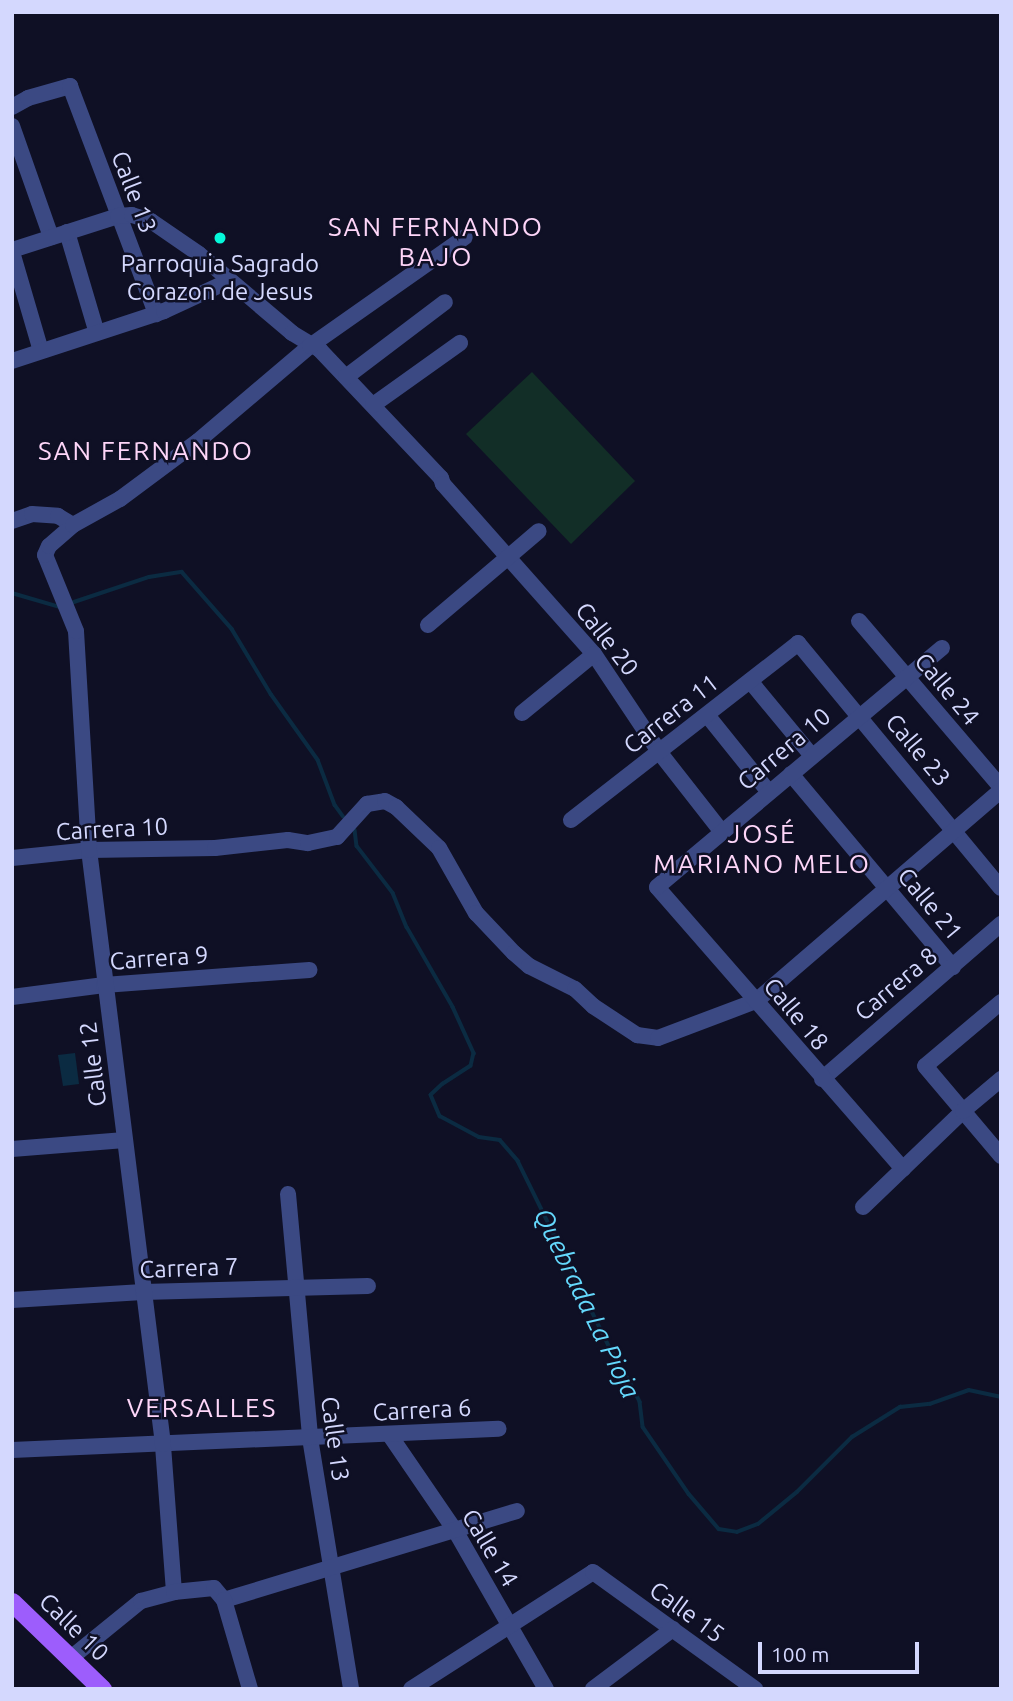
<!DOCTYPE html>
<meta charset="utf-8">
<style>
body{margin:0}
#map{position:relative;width:1013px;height:1701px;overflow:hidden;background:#0f1025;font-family:Ubuntu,sans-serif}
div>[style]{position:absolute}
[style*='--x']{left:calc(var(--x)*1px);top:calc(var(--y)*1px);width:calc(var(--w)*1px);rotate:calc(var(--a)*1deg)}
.green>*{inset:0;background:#122e27}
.water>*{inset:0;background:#0b2b42}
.stream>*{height:3.5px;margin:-1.75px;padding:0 1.75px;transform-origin:1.75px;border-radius:1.75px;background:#0b2b42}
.minor>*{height:16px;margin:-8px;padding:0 8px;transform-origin:8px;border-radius:8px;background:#3b4983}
.major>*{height:19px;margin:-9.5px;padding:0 9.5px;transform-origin:9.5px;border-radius:9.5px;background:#9d5dfc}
.dots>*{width:19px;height:19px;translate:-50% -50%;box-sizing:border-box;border:4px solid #0f1025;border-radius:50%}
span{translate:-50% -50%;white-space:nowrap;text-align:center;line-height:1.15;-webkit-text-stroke:5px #0f1025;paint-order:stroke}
.street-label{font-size:24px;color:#d4d8fe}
.poi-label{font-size:24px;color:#d4d8fe}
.neighbourhood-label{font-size:26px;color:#fed6f9;letter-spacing:2px}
.water-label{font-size:26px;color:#64d8fc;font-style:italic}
.frame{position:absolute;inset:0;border:14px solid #d4d8fe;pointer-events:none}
.scale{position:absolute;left:758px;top:1642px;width:161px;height:32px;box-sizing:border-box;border:4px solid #d4d8fe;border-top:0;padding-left:9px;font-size:21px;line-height:24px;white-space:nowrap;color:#d4d8fe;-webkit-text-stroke:5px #0f1025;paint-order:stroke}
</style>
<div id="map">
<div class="green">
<i style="clip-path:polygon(532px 372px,635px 481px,571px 544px,466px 434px)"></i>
</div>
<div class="water">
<i style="clip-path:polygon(75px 1053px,79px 1084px,63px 1086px,58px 1055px)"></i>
</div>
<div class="stream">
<i style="--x:12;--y:593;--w:50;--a:16.3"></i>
<i style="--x:71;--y:603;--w:82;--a:-18.4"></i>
<i style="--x:149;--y:577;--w:33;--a:-9"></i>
<i style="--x:182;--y:572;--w:76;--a:48.7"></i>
<i style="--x:232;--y:629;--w:76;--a:59"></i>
<i style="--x:271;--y:694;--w:81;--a:54.5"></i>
<i style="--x:318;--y:760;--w:48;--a:69.3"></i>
<i style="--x:335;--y:805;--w:14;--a:54"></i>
<i style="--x:355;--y:830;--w:16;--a:83"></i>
<i style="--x:357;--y:846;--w:59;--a:52.5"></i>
<i style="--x:393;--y:893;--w:37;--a:68"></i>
<i style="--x:407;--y:927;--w:92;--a:60.1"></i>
<i style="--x:453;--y:1007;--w:51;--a:65.5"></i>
<i style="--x:474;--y:1053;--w:13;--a:103"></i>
<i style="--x:471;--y:1066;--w:33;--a:147"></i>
<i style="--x:443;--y:1084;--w:16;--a:137"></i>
<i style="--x:431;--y:1095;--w:23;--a:67"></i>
<i style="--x:440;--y:1116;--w:44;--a:28.3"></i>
<i style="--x:479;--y:1137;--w:21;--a:8"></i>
<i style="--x:500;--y:1140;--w:28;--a:49"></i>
<i style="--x:518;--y:1161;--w:206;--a:63.8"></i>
<i style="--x:609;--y:1346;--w:44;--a:59.9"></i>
<i style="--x:631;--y:1384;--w:20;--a:63"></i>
<i style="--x:640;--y:1402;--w:25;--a:83"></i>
<i style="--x:643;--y:1427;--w:81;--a:55.5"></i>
<i style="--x:689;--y:1494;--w:46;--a:49.4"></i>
<i style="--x:719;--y:1529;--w:18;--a:9"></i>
<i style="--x:737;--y:1532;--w:22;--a:-21"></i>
<i style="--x:758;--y:1524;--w:50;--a:-39.4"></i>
<i style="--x:797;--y:1492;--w:78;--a:-45"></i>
<i style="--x:852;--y:1437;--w:57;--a:-32"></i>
<i style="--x:900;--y:1407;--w:30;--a:-6"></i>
<i style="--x:930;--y:1404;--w:41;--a:-19.7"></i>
<i style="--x:969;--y:1390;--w:33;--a:12"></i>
</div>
<div class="minor">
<i style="--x:12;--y:107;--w:18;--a:-29"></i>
<i style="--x:28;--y:98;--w:44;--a:-15.9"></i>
<i style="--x:70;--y:86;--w:244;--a:69.3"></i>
<i style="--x:12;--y:126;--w:118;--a:70.6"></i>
<i style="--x:67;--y:232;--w:105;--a:73.5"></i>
<i style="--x:12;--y:250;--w:111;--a:-17.8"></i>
<i style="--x:118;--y:216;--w:14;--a:-4"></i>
<i style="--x:132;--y:215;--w:20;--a:18"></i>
<i style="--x:151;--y:221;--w:58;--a:34.5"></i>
<i style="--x:199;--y:254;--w:122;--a:40.3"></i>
<i style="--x:292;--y:333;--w:33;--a:31"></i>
<i style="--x:320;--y:350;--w:176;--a:46.6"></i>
<i style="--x:441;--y:478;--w:6;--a:72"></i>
<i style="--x:443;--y:484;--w:227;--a:48.4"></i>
<i style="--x:594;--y:654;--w:119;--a:56.3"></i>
<i style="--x:660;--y:753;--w:100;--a:51.9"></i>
<i style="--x:12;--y:252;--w:103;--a:73.7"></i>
<i style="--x:12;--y:361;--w:160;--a:-18.2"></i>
<i style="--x:164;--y:311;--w:72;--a:-24.8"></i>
<i style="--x:346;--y:377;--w:124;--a:-37.1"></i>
<i style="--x:373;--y:405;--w:107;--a:-35.5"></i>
<i style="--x:12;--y:521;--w:21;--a:-19"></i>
<i style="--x:32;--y:514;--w:26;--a:4"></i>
<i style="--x:58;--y:516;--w:17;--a:31"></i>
<i style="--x:859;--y:621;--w:218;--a:49.5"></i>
<i style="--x:428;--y:625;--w:145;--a:-40.3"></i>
<i style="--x:750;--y:681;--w:97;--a:50.4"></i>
<i style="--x:522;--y:713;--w:93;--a:-39.3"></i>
<i style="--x:707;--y:715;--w:99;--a:51.2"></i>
<i style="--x:791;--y:774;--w:252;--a:50"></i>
<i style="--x:571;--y:820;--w:288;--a:-37.9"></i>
<i style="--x:798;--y:643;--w:318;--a:50.4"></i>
<i style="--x:12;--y:858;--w:77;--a:-5.9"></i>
<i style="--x:89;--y:850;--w:126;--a:-0.9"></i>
<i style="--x:215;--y:848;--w:73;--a:-6.3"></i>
<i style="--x:288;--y:840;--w:20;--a:9"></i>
<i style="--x:308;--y:843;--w:30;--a:-12"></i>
<i style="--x:337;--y:837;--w:45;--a:-47.7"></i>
<i style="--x:367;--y:804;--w:18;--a:-9"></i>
<i style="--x:385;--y:801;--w:13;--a:29"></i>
<i style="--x:396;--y:807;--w:59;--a:43.6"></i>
<i style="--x:439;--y:848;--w:75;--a:60.4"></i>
<i style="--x:476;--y:913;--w:55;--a:46.5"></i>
<i style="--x:514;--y:953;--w:20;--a:41"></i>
<i style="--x:529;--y:966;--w:51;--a:26.6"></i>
<i style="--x:575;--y:989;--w:25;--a:43"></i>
<i style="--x:593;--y:1006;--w:53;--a:33.4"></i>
<i style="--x:637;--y:1035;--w:21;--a:8"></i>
<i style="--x:658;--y:1038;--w:105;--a:-20.7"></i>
<i style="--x:756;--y:1001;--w:323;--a:-40.7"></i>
<i style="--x:12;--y:997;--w:93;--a:-7.4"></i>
<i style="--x:104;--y:985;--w:206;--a:-4.2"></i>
<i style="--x:1001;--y:1002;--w:99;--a:139.9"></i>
<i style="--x:925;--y:1066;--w:118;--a:49.8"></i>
<i style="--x:822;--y:1079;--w:237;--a:-40.9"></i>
<i style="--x:12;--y:1149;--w:113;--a:-4.6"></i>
<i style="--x:903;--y:1169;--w:374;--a:-131.1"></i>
<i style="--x:657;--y:887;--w:372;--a:-40"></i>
<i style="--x:288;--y:1194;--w:245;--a:84.8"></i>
<i style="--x:310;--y:1438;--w:254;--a:80.7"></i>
<i style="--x:863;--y:1207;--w:139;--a:-43.8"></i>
<i style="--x:963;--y:1111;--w:50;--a:-40.1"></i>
<i style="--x:12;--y:1300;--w:131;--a:-3.5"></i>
<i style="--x:143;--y:1292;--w:225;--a:-1.5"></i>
<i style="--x:389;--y:1434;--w:119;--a:55.6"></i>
<i style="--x:456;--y:1532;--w:181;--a:60.2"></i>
<i style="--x:12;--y:1450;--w:487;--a:-2.5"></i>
<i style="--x:174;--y:1592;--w:148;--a:-94.3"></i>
<i style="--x:163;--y:1444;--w:599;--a:-97.1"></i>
<i style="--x:89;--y:850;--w:219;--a:-93.4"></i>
<i style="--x:76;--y:631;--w:82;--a:-112.2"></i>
<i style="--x:45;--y:555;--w:10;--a:-66"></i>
<i style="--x:49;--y:546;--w:32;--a:-41"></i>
<i style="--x:73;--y:525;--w:54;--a:-29"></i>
<i style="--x:120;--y:499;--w:97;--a:-36.6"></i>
<i style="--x:198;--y:441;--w:147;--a:-40.3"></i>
<i style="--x:310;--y:346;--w:189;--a:-35.1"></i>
<i style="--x:224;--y:1600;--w:306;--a:-16.9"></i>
<i style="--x:72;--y:1657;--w:89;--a:-39.1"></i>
<i style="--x:141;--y:1601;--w:34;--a:-15"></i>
<i style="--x:174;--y:1592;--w:40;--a:-5.7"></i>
<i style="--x:214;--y:1588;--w:16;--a:50"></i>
<i style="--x:224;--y:1600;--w:93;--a:73.7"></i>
<i style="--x:411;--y:1689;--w:216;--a:-32.7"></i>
<i style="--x:593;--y:1572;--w:200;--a:35.8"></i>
<i style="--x:593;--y:1689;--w:100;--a:-36.9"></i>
</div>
<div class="major">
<i style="--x:12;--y:1602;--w:125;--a:44"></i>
</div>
<div class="dots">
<i style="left:220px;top:238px;background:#05f8da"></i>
</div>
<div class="street-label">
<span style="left:134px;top:192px;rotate:69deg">Calle 13</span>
<span style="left:607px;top:639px;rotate:52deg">Calle 20</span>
<span style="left:947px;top:689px;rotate:50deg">Calle 24</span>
<span style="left:671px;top:714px;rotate:-38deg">Carrera 11</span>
<span style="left:784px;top:749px;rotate:-40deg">Carrera 10</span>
<span style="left:918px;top:750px;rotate:50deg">Calle 23</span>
<span style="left:112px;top:829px;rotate:-3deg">Carrera 10</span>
<span style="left:930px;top:904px;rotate:50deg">Calle 21</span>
<span style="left:159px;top:958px;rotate:-4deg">Carrera 9</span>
<span style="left:896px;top:984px;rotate:-40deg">Carrera 8</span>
<span style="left:796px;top:1014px;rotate:50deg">Calle 18</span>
<span style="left:93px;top:1064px;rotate:-97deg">Calle 12</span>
<span style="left:189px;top:1268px;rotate:-2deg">Carrera 7</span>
<span style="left:422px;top:1410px;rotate:-3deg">Carrera 6</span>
<span style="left:335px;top:1439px;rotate:82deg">Calle 13</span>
<span style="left:490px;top:1548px;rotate:59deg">Calle 14</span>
<span style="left:687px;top:1612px;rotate:36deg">Calle 15</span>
<span style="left:74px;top:1627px;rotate:44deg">Calle 10</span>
</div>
<div class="poi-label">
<span style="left:220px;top:278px">Parroquia Sagrado<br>Corazon de Jesus</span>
</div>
<div class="neighbourhood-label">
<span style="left:436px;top:242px">SAN FERNANDO<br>BAJO</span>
<span style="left:146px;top:451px">SAN FERNANDO</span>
<span style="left:762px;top:849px">JOSÉ<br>MARIANO MELO</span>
<span style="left:202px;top:1408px">VERSALLES</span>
</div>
<div class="water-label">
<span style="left:587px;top:1303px;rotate:64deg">Quebrada La Pioja</span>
</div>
<div class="frame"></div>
<div class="scale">100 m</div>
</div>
